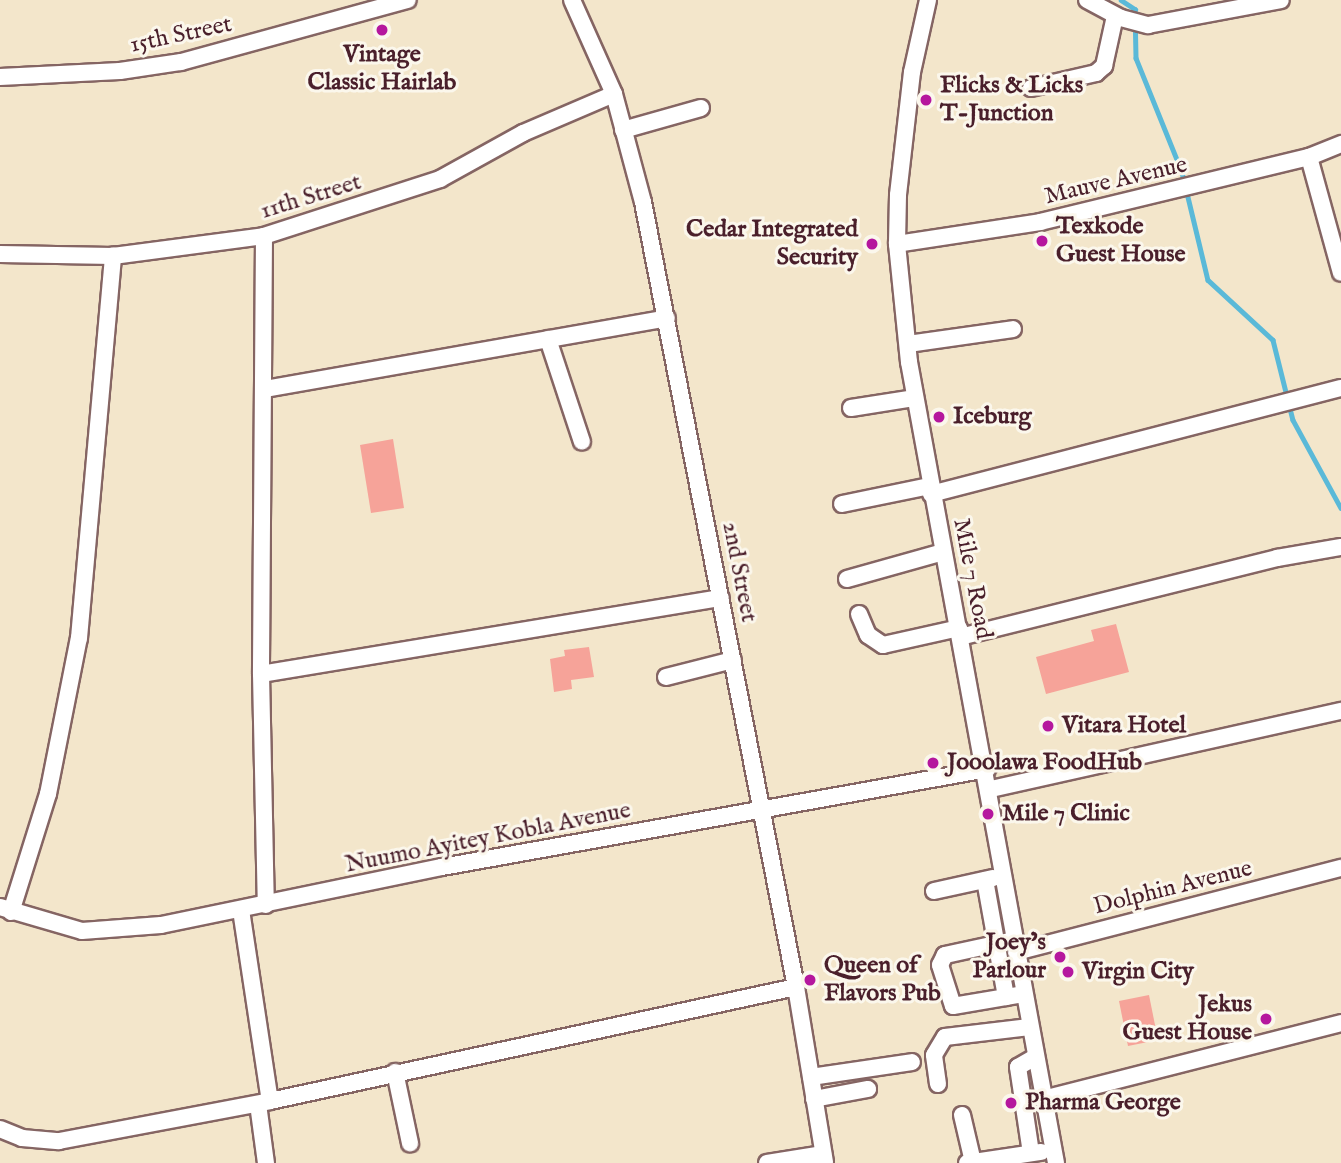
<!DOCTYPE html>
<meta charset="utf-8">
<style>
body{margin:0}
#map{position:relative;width:1341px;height:1163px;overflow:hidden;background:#f3e6cb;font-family:"IM FELL English",serif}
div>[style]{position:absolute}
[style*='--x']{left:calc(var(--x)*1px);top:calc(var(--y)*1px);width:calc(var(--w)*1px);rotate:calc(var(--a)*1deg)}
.stream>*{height:4.5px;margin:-2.25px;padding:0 2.25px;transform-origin:2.25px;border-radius:2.25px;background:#5ab9d8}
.building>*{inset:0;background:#f6a399}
.roads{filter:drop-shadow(2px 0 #856563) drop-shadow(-2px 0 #856563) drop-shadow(0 2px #856563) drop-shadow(0 -2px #856563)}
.minor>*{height:16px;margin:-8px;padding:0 8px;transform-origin:8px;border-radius:8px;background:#fff}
.dots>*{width:19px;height:19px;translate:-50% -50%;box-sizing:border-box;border:4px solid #fbf7ec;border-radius:50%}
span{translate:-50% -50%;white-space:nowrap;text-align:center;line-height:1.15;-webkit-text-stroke:6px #fbf7ec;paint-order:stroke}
.street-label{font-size:24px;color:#4a1f2b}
.poi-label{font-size:24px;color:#4a1f2b;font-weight:700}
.left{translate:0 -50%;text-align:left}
.right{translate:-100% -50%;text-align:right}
</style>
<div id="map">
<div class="stream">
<i style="--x:1121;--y:0;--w:17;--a:33"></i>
<i style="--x:1135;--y:9;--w:49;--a:88.8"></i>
<i style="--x:1136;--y:58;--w:123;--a:68"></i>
<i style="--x:1182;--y:172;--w:111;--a:76.5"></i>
<i style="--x:1208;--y:280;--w:88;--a:42.7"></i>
<i style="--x:1273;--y:340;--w:82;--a:76"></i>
<i style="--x:1293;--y:420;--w:100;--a:61.4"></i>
</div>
<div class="building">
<i style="clip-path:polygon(393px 439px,404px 508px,371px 513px,360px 445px)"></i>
<i style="clip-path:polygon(1116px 624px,1129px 672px,1046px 694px,1036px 657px,1094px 641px,1091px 630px)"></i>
<i style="clip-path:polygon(589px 647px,594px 677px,571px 680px,572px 689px,554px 692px,550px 659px,565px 656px,564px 650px)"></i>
<i style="clip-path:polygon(1149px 995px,1158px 1040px,1128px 1046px,1119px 1001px)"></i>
</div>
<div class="roads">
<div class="minor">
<i style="--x:572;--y:0;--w:103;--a:65.9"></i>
<i style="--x:614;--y:94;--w:112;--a:75"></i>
<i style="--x:643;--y:202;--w:800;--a:78.97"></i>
<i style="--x:796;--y:987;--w:178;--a:80.6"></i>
<i style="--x:928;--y:0;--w:74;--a:102.5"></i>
<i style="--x:912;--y:72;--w:124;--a:96.5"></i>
<i style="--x:898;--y:195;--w:49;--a:91.2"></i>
<i style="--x:897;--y:244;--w:119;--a:84.2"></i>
<i style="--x:909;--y:362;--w:814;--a:79.6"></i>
<i style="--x:1087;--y:0;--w:38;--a:28"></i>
<i style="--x:1121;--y:18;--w:28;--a:15"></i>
<i style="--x:1148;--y:25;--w:135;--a:-10.6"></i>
<i style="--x:0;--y:77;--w:120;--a:-2.9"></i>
<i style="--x:120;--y:71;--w:62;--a:-8.4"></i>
<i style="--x:181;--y:62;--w:235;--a:-15.3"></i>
<i style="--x:1031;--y:88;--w:67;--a:-13"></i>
<i style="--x:1096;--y:73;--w:11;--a:-41"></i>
<i style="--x:1104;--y:66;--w:51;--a:-77.6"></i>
<i style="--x:623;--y:130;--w:81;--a:-15.8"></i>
<i style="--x:1309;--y:157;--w:120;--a:74.6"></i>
<i style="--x:264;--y:236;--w:438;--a:90.4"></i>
<i style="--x:261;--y:674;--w:231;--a:88.8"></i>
<i style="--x:897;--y:244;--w:145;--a:-8.7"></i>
<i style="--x:1040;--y:222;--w:277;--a:-13.6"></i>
<i style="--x:1309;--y:157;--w:35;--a:-22"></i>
<i style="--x:0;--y:254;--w:113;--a:1"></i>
<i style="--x:113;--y:256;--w:152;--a:-7.5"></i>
<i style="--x:264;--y:236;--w:185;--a:-17.9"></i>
<i style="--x:440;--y:179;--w:95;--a:-29"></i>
<i style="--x:523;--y:133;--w:99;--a:-23.2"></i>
<i style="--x:548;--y:339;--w:108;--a:71.7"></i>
<i style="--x:908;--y:344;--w:106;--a:-8.1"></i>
<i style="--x:265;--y:389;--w:408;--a:-10"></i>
<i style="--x:851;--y:408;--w:65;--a:-8.9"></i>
<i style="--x:931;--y:494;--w:423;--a:-14.5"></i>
<i style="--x:842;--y:504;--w:90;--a:-11.6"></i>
<i style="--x:847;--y:579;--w:100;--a:-15.7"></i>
<i style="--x:859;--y:614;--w:23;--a:67"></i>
<i style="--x:868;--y:635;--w:18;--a:34"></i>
<i style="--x:883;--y:645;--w:78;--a:-12.6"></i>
<i style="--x:960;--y:637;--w:327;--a:-14"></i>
<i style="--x:1277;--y:558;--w:65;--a:-9.8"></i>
<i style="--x:261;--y:674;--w:466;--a:-9.4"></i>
<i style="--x:666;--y:677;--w:69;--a:-14.2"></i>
<i style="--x:991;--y:789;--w:359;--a:-12.6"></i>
<i style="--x:985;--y:880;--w:119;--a:79.8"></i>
<i style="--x:934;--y:891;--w:60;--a:-12.4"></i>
<i style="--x:0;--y:907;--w:85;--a:16.3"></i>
<i style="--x:82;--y:931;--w:79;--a:-4.3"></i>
<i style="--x:161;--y:925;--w:287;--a:-11.7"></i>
<i style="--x:442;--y:867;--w:554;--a:-10.19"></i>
<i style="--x:241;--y:910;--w:193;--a:81.4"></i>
<i style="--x:11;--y:912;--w:124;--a:-72.6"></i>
<i style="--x:48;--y:794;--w:159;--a:-78.8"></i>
<i style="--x:79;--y:638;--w:384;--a:-84.9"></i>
<i style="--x:1014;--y:940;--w:71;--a:167.7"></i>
<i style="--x:945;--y:955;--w:11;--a:117"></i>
<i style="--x:940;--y:965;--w:43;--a:72.4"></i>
<i style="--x:953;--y:1006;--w:71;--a:-9.7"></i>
<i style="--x:1016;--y:952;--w:336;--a:-14.5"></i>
<i style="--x:395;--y:1072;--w:73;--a:78.1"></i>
<i style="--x:811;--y:1077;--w:102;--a:-8.4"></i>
<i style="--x:938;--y:1084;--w:29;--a:-98"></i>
<i style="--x:934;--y:1055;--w:21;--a:-59"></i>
<i style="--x:945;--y:1037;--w:85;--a:-6.8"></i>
<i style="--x:814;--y:1099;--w:55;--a:-10.5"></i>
<i style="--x:1043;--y:1099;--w:308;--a:-14.3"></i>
<i style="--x:258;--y:1104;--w:60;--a:82.3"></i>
<i style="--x:962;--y:1115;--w:48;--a:76.8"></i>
<i style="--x:0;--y:1129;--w:24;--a:22"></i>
<i style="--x:22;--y:1138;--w:37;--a:5"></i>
<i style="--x:59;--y:1141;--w:215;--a:-10.7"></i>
<i style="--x:270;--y:1101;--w:538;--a:-12.23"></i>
<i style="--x:1031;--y:1153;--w:87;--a:-98.6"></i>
<i style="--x:1018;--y:1067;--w:20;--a:-30"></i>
<i style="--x:767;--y:1163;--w:57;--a:-9.1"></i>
<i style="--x:967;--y:1163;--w:75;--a:-8.5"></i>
</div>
</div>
<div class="dots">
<i style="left:382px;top:30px;background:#b5179e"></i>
<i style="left:926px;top:100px;background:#b5179e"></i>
<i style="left:1042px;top:241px;background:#b5179e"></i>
<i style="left:872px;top:244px;background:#b5179e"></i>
<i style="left:939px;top:417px;background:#b5179e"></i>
<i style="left:1048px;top:726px;background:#b5179e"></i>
<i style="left:933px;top:763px;background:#b5179e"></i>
<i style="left:988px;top:814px;background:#b5179e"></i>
<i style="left:1060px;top:957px;background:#b5179e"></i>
<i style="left:1068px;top:972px;background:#b5179e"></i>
<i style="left:810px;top:980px;background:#b5179e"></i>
<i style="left:1266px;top:1019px;background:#b5179e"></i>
<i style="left:1011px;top:1103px;background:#b5179e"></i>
</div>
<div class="street-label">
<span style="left:181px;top:35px;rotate:-12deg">15th Street</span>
<span style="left:1116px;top:181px;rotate:-13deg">Mauve Avenue</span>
<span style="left:311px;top:197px;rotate:-17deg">11th Street</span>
<span style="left:739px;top:572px;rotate:79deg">2nd Street</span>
<span style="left:972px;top:579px;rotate:79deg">Mile 7 Road</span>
<span style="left:488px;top:838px;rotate:-11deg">Nuumo Ayitey Kobla Avenue</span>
<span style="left:1173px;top:888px;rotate:-14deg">Dolphin Avenue</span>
</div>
<div class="poi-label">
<span style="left:382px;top:69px">Vintage<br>Classic Hairlab</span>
<span class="left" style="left:940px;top:100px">Flicks &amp; Licks<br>T-Junction</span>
<span class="left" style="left:1056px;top:241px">Texkode<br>Guest House</span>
<span class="right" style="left:858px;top:244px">Cedar Integrated<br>Security</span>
<span class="left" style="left:953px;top:417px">Iceburg</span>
<span class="left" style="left:1062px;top:726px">Vitara Hotel</span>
<span class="left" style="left:947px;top:763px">Jooolawa FoodHub</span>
<span class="left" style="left:1002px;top:814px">Mile 7 Clinic</span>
<span class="right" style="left:1046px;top:957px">Joey’s<br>Parlour</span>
<span class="left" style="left:824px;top:980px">Queen of<br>Flavors Pub</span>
<span class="left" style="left:1082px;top:972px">Virgin City</span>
<span class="right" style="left:1252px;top:1019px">Jekus<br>Guest House</span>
<span class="left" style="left:1025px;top:1103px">Pharma George</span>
</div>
</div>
